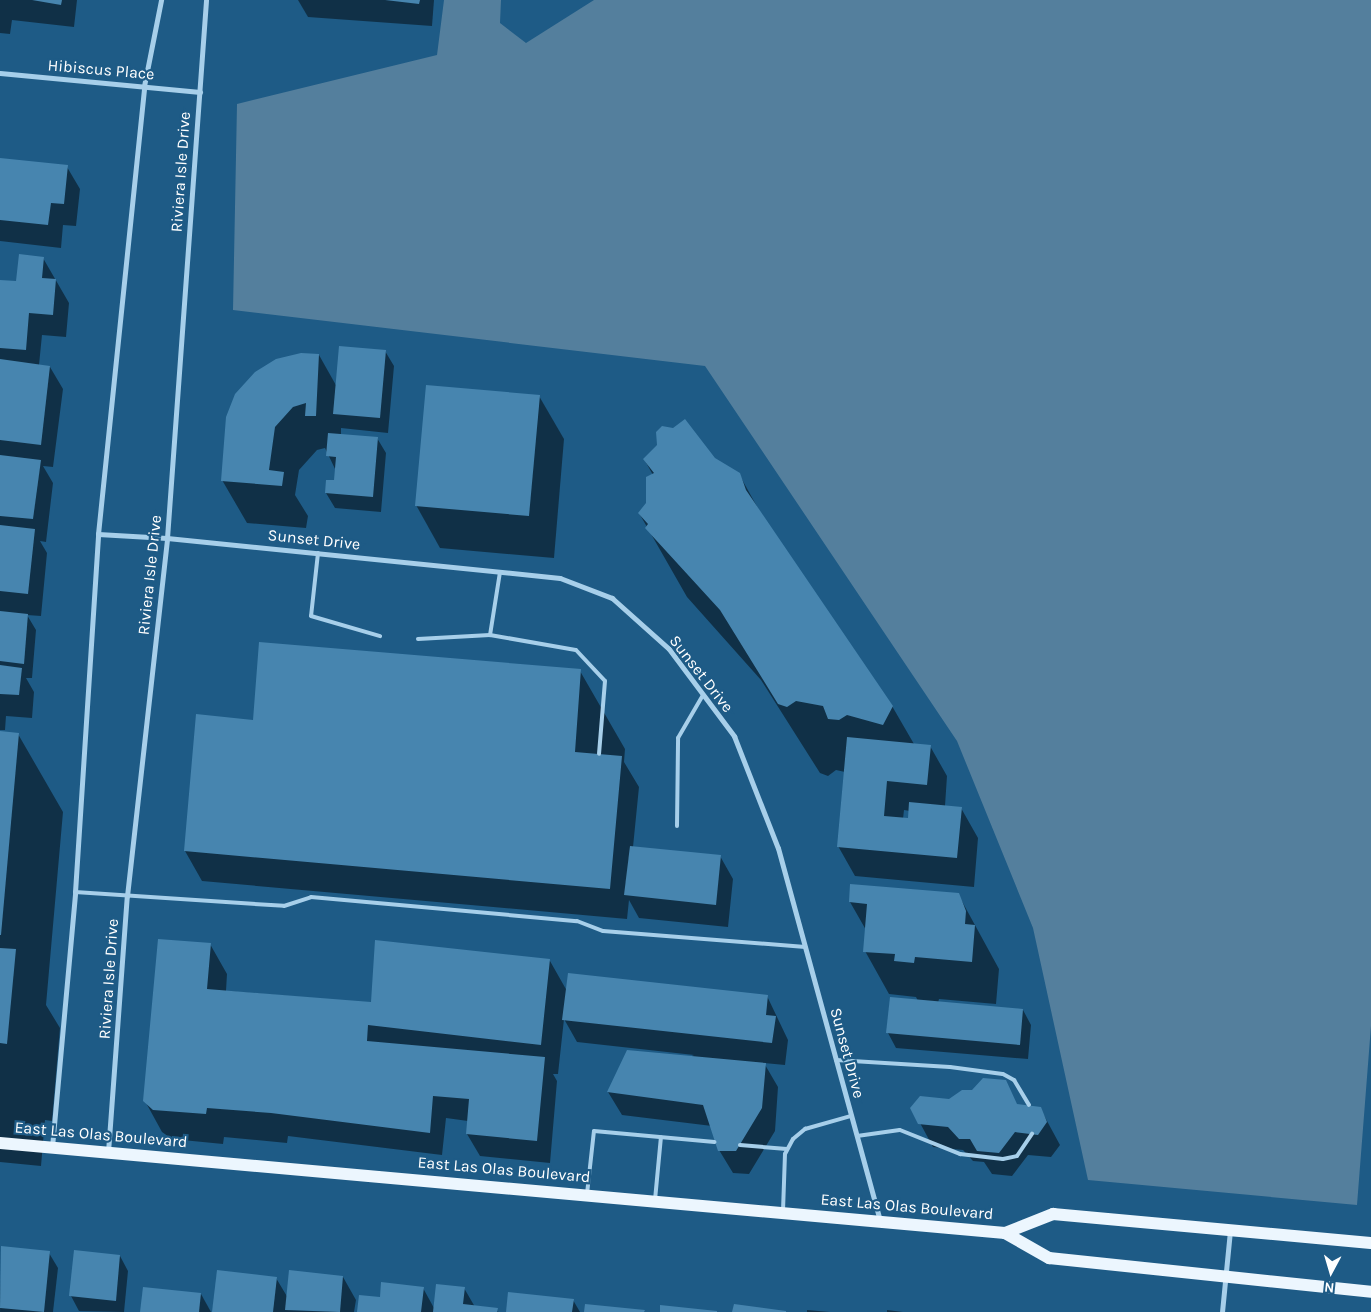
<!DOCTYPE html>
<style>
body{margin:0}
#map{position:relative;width:1371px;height:1312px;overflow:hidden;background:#1e5b86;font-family:Karla,sans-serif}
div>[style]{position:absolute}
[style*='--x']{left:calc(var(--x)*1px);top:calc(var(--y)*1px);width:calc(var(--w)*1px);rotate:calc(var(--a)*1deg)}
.water>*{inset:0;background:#547f9d}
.shadow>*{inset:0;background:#0007}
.building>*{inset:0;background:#4785af}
.lane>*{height:4px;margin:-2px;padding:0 2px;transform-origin:2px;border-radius:2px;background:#a7cfea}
.street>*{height:5px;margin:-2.5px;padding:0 2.5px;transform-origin:2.5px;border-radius:2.5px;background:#a7cfea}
.primary>*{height:12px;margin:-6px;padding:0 6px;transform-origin:6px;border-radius:6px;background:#ecf6fe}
span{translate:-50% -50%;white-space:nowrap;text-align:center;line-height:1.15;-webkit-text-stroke:4.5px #1e5b86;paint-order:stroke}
.street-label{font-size:16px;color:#fff}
.north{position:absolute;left:1306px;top:1247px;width:50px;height:50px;-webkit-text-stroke:4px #1e5b86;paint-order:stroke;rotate:186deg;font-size:14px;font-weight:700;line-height:20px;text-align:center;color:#fff}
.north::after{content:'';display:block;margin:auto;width:18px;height:22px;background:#fff;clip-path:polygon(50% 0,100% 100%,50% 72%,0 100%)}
</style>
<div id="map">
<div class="water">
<i style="clip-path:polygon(444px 0,501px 0,500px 23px,526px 43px,594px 0,1371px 0,1371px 1026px,1357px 1205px,1088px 1180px,1033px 928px,957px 741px,705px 366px,233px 310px,237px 104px,437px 55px)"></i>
</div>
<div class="shadow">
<i style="clip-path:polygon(0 0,77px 0,74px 27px,12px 20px,10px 34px,0 33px)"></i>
<i style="clip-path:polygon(298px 0,434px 0,432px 26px,308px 17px)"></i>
<i style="clip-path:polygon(0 160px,67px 167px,80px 189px,76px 226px,63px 225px,61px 248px,0 241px)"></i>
<i style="clip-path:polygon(43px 258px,69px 303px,66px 337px,42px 335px,39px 365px,50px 367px,63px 389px,53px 467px,43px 466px,53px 483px,46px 542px,40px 541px,47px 553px,41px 616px,27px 615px,36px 630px,32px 678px,26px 678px,34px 692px,32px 718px,6px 716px,5px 730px,0 730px,0 281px,18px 282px)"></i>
<i style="clip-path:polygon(385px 351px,394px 366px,388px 433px,341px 428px,341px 435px,377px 438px,386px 453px,381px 512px,335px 508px,326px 493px,335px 482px,336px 471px,325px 448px,317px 450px,299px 470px,295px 495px,308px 516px,306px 528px,247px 523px,222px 480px,319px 355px,337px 387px)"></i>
<i style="clip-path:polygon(539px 396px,564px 439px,554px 558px,440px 548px,416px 505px)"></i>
<i style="clip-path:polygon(evenodd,644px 459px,714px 459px,739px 474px,765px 521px,892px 706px,914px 744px,930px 746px,947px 776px,945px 806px,961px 808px,978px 838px,974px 887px,855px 876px,838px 846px,845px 772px,836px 770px,828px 776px,820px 773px,761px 680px,687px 597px,639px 513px,647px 503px,653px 475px,644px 459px,904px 810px,910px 811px,909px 819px,903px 819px,904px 810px)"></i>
<i style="clip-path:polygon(580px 671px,625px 749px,624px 762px,639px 787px,633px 847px,720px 856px,733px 879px,728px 927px,639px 918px,629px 900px,627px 919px,202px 881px,185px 851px,252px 721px)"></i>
<i style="clip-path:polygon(0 733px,18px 734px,63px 812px,46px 1005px,60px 1028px,52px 1121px,45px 1120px,41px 1166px,0 1162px)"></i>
<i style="clip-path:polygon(958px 894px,999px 969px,996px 1004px,939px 999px,938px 1003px,1023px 1010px,1031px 1025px,1028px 1059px,896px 1048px,888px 1033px,918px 1001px,916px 997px,889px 994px,865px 951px,866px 930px,850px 902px)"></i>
<i style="clip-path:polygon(210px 944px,227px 974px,226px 991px,371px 1003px,550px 961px,567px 991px,767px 996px,788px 1040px,785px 1065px,764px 1063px,778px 1087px,775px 1131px,749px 1174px,733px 1173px,719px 1150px,712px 1126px,622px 1115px,608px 1092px,694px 1055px,577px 1042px,564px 1019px,558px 1074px,553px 1074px,557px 1081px,550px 1163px,480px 1156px,467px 1134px,468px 1121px,446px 1118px,442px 1155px,288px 1136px,287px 1143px,224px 1137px,223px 1144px,172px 1139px,162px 1132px,145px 1101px)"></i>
<i style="clip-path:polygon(1005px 1081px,1019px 1110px,1040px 1108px,1060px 1145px,1051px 1157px,1028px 1155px,1012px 1176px,992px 1174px,984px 1162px,973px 1161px,963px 1150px,933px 1147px,920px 1123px,950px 1100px)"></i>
<i style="clip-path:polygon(2px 1248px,49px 1253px,58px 1268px,53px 1312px,0 1312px)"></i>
<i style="clip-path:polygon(120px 1256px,128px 1271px,124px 1312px,79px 1311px,71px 1296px)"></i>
<i style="clip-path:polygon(343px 1277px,356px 1300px,354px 1312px,214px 1312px,276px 1278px,288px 1298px)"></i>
<i style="clip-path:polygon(423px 1288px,434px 1308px,464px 1288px,475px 1307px,499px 1312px,358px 1312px,381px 1298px)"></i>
<i style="clip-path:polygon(201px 1294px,211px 1312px,141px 1312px)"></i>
<i style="clip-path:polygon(573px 1300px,580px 1312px,508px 1312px)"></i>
<i style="clip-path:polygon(807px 1310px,830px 1312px,807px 1312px)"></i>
<i style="clip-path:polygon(887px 1310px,903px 1312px,887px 1312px)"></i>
</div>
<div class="building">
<i style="clip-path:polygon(32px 0,62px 0,61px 5px)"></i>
<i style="clip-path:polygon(385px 0,420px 0,419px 4px)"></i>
<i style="clip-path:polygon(0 158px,68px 165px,64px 204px,51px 203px,48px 225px,0 220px)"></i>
<i style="clip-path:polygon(19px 254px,44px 257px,42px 278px,56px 279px,53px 315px,29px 313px,26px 350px,0 348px,0 280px,16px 281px)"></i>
<i style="clip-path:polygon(339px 346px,386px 350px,380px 418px,333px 414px)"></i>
<i style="clip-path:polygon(301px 353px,319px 354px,316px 416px,305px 416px,306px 403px,293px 407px,275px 427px,269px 470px,284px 472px,282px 486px,221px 481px,226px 417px,235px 394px,255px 372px,276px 359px)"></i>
<i style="clip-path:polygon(0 359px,50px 366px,41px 445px,0 440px)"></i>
<i style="clip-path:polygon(426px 385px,540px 395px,529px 516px,415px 506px)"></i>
<i style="clip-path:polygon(685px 419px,715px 458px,740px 473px,746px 490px,893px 706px,883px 725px,847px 715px,839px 720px,828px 719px,823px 706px,796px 701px,787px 707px,778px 704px,720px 610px,645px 528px,648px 524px,638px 513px,646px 503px,646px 477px,654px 473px,643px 459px,657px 445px,656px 432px,662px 426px,673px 428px)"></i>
<i style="clip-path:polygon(328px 433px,378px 437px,373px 497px,325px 493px,326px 480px,334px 480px,336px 457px,326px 456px)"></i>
<i style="clip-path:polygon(0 455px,41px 460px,33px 519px,0 516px)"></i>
<i style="clip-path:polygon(0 525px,35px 529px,28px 594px,0 591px)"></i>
<i style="clip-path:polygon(0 611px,28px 614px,24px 664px,0 661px)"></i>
<i style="clip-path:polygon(259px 642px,581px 669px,575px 752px,622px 756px,610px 889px,184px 851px,196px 714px,253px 720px)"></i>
<i style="clip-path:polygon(0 665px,22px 668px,19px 695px,0 694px)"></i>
<i style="clip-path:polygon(0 731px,19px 733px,1px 935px,0 935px)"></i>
<i style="clip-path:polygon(847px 737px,931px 745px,927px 785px,887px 781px,884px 816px,908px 818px,909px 802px,962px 807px,957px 858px,837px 847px)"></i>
<i style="clip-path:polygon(630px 846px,721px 855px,716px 905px,624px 895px)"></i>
<i style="clip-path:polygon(850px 884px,959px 893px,966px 911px,965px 924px,975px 925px,972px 962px,915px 957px,914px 963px,894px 961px,895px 954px,863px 952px,867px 904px,849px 902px)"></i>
<i style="clip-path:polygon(158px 939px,211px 943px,207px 989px,371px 1002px,375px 940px,550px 959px,541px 1045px,368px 1025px,367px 1041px,545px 1057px,537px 1141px,466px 1134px,469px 1099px,433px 1096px,430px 1133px,271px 1113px,207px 1108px,206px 1114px,153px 1110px,143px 1101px)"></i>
<i style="clip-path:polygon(0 948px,16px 949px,7px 1044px,0 1043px)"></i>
<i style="clip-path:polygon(568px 973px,768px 995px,766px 1015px,776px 1016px,772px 1043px,562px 1020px)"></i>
<i style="clip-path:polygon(890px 997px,1023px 1009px,1020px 1045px,886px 1033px)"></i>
<i style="clip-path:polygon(627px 1050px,766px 1063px,762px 1108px,736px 1151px,718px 1151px,703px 1105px,607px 1092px)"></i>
<i style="clip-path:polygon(983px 1078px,1006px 1080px,1017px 1104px,1041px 1107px,1047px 1122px,1038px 1135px,1015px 1132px,999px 1153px,977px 1151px,970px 1139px,959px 1139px,948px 1127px,918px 1124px,910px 1108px,920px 1096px,949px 1099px,962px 1090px,972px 1090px)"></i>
<i style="clip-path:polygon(1px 1246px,50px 1251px,44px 1312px,0 1308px)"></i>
<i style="clip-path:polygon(74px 1250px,120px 1255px,116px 1301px,69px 1296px)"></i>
<i style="clip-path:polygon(217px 1270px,277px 1277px,273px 1312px,212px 1312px)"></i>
<i style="clip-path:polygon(289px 1270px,343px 1276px,340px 1312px,285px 1310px)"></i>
<i style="clip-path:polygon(381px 1282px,424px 1287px,421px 1312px,357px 1312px,359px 1295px,380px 1297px)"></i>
<i style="clip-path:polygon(436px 1284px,465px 1287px,463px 1304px,498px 1308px,497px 1312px,433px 1312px)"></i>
<i style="clip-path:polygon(143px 1287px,201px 1293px,199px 1312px,140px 1312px)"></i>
<i style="clip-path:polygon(508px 1292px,574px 1299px,572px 1312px,506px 1312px)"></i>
<i style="clip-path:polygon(585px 1304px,645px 1310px,644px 1312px,584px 1312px)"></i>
<i style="clip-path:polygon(734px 1304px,786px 1311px,786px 1312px,732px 1312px)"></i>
<i style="clip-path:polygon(660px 1305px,717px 1311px,717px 1312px,660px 1312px)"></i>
</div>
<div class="lane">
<i style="--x:318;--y:553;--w:63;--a:96.3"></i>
<i style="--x:311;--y:616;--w:72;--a:16.2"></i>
<i style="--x:500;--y:572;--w:64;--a:99"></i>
<i style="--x:490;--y:635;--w:87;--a:9.9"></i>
<i style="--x:576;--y:650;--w:42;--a:46.9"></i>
<i style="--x:605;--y:681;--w:73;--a:94.7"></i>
<i style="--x:418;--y:639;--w:72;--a:-3.2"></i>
<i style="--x:677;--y:826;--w:88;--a:-89.3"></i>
<i style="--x:678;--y:738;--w:50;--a:-59.8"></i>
<i style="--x:75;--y:892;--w:209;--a:3.8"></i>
<i style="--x:284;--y:906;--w:28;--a:-18"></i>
<i style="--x:311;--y:897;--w:267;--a:5.2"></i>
<i style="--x:577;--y:921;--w:28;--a:21"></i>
<i style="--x:603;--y:931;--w:203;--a:4.5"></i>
<i style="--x:836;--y:1060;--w:114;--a:3.5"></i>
<i style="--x:950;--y:1067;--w:53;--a:7.5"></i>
<i style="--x:1003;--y:1074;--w:13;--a:29"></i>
<i style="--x:1014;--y:1080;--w:29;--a:59"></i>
<i style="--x:857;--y:1136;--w:43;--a:-7.9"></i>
<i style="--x:900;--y:1130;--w:65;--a:21.8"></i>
<i style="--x:960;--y:1154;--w:43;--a:6.6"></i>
<i style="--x:1003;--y:1159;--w:14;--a:-12"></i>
<i style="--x:1017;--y:1156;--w:27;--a:-56"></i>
<i style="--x:740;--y:1145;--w:47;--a:4.9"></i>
<i style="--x:587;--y:1194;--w:63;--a:-83.7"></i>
<i style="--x:594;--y:1131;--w:121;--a:5.2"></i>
<i style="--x:655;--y:1200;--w:63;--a:-84.6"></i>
<i style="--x:783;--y:1211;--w:57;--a:-88"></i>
<i style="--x:785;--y:1154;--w:17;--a:-62"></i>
<i style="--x:793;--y:1139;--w:16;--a:-40"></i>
<i style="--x:805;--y:1129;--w:48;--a:-15.8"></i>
</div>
<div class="street">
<i style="--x:0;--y:73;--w:201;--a:5.4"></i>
<i style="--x:98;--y:534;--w:69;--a:3.3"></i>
<i style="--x:167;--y:538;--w:395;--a:5.8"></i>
<i style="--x:560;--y:578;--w:56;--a:21"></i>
<i style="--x:612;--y:598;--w:76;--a:41.8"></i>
<i style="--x:669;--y:649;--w:109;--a:53.2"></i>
<i style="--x:734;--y:736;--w:120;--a:68.6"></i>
<i style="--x:778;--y:848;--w:387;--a:74.7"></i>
<i style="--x:52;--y:1147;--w:256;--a:-84.8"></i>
<i style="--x:75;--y:892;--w:359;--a:-86.3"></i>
<i style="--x:98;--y:534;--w:450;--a:-84.1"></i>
<i style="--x:144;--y:86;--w:88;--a:-78.8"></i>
<i style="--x:108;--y:1152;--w:257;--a:-85.8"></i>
<i style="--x:127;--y:896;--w:360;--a:-83.6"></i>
<i style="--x:167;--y:538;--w:539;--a:-85.85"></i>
<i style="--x:1222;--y:1312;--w:81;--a:-84.4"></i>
</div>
<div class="primary">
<i style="--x:0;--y:1143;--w:1009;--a:5.12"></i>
<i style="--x:1005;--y:1233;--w:51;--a:29.6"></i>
<i style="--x:1049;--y:1258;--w:324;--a:6"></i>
<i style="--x:1005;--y:1233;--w:52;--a:-21.6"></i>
<i style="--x:1053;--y:1214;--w:319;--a:5.2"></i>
</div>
<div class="street-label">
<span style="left:101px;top:70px;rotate:5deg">Hibiscus Place</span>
<span style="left:181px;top:172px;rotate:-86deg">Riviera Isle Drive</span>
<span style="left:314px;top:540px;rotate:6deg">Sunset Drive</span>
<span style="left:150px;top:575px;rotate:-84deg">Riviera Isle Drive</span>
<span style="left:701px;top:674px;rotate:52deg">Sunset Drive</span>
<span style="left:109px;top:979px;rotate:-86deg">Riviera Isle Drive</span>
<span style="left:847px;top:1053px;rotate:75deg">Sunset Drive</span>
<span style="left:101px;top:1135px;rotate:5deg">East Las Olas Boulevard</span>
<span style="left:504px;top:1170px;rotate:5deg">East Las Olas Boulevard</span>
<span style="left:907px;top:1207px;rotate:5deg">East Las Olas Boulevard</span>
</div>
<div class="north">N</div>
</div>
